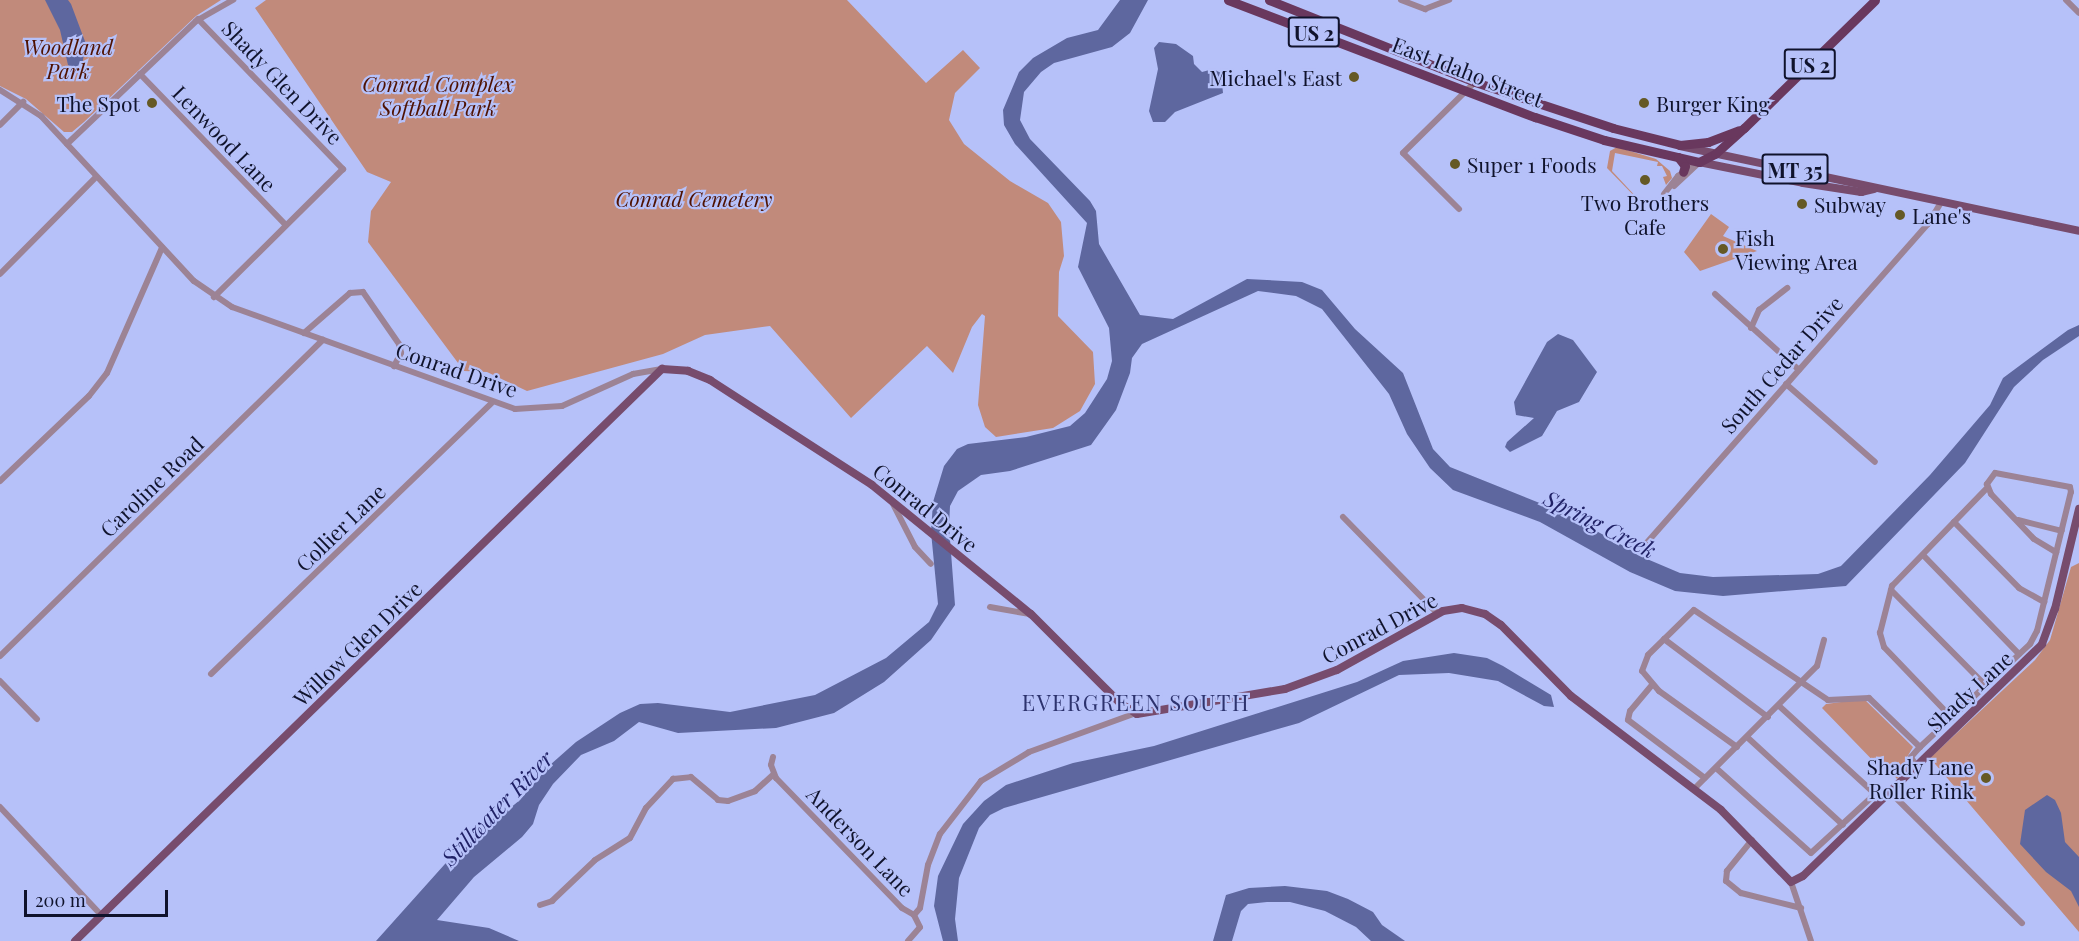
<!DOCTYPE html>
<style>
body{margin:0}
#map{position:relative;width:2079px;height:941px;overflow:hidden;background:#b6c1f9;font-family:"Playfair Display",serif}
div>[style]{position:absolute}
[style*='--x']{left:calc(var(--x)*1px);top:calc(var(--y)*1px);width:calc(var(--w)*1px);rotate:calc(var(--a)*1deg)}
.green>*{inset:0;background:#c18a7b}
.water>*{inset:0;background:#5e679f}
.minor>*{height:6px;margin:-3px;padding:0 3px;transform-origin:3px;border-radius:3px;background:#9c8395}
.major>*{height:8px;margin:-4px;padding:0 4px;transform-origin:4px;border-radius:4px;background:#774c6d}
.highway>*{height:9px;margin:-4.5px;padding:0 4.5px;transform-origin:4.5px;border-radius:4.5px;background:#69385e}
.dots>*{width:16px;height:16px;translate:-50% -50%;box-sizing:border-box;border:3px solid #b6c1f9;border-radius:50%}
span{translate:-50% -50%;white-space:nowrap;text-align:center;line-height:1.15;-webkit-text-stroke:4.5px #b6c1f9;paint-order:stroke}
.shield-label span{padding:2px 4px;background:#b6c1f9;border:2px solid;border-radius:4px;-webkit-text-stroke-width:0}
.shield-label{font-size:20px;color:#10132c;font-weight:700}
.park-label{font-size:21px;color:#4f1202;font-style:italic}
.street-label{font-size:21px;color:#10132c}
.poi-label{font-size:21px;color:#10132c}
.right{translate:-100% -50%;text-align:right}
.left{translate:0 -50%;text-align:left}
.water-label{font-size:22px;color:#202166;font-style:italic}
.neighbourhood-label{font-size:22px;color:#2d336e;letter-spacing:1.5px}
.scale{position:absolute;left:24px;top:890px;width:144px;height:27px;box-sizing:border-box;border:3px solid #10132c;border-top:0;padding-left:8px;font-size:18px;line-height:21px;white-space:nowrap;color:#10132c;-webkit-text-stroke:4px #b6c1f9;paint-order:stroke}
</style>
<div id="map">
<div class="green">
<i style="clip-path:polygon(0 0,221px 0,196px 16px,84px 122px,72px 132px,64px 132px,26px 99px,0 86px)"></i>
<i style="clip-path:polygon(266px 0,847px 0,926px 83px,963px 50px,980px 68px,955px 93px,949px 120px,964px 144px,1010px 181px,1048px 203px,1061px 222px,1064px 256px,1059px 272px,1058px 316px,1093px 352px,1095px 384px,1080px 411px,1053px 428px,996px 437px,985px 427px,978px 405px,985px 316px,982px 314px,972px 327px,953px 373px,927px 346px,851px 418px,770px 326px,705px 335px,663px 354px,527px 391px,487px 372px,464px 371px,368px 242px,371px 211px,391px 182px,367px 172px,255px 8px)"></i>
<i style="clip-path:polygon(1617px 147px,1656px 159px,1670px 171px,1672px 178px,1666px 185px,1663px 177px,1667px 176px,1662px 166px,1657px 166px,1658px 162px,1615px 153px,1612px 171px,1640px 201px,1644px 198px,1644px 204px,1641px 203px,1607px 168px,1610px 151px)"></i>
<i style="clip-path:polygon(1711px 214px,1729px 227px,1723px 236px,1757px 251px,1700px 271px,1684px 252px)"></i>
<i style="clip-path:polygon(2079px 563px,2079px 932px,1930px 758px,2035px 660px,2050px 640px,2071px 567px)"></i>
<i style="clip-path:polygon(1864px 699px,1913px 747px,1906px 759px,1911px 766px,1897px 779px,1886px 766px,1882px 770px,1822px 708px,1826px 704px)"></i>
</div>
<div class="water">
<i style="clip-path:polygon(45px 0,68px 0,71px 4px,86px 44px,82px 65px,74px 68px,68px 65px,60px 30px)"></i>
<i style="clip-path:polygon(1120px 0,1148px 0,1130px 33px,1112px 47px,1054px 63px,1041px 72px,1024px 92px,1020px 120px,1030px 139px,1090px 201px,1096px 211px,1099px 244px,1140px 315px,1173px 319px,1247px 279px,1302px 282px,1322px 290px,1355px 329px,1403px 373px,1433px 449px,1450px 467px,1562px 512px,1647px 559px,1680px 573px,1713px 577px,1818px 574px,1841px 566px,1930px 475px,1990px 405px,2003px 378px,2068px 330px,2079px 325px,2079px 336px,2043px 360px,2014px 387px,1965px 463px,1846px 586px,1723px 596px,1675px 591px,1630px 572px,1540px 522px,1453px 490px,1430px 468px,1407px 434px,1389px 394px,1322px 309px,1296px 296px,1258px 291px,1142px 344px,1132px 358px,1130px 373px,1116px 410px,1091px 445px,1010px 471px,981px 475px,958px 491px,950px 506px,949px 526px,955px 605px,931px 640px,884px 682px,834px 713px,776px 728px,678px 733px,639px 722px,614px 741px,581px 755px,553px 784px,539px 805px,533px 824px,522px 837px,474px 877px,437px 920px,489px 928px,519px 941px,376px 941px,453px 855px,520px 800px,550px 765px,576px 742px,620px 713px,640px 704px,658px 703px,730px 712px,815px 695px,886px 658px,929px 622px,938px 604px,931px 532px,933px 502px,944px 466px,957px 449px,968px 444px,1026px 437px,1070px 426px,1085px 413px,1107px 379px,1112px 361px,1109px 328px,1078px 267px,1087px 223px,1015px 144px,1004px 125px,1003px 110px,1019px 72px,1033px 58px,1067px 38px,1098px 30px)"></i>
<i style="clip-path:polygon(1159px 42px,1176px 44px,1193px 56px,1194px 64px,1202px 72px,1213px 69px,1221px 73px,1223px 93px,1175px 112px,1165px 122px,1153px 122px,1149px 111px,1158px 69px,1154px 48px)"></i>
<i style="clip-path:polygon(1558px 334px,1573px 340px,1597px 372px,1579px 402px,1557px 411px,1542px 436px,1510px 452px,1505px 447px,1507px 442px,1534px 418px,1516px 415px,1514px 402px,1547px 342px)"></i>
<i style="clip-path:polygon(1454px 653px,1487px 658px,1503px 666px,1551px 695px,1554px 707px,1544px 706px,1498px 681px,1449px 673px,1399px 675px,1299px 723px,1004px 808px,990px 815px,979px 828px,959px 878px,955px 919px,958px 941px,943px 941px,934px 906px,938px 876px,963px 824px,984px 801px,1006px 785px,1073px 763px,1154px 746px,1357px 682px,1403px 661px)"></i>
<i style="clip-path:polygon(2047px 795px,2055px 800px,2061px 813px,2065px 842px,2079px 857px,2079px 907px,2071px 891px,2046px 872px,2020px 844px,2025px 810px)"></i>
<i style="clip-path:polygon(1285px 886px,1327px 891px,1348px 899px,1373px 912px,1382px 925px,1405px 941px,1371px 941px,1356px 927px,1325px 911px,1290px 902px,1267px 902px,1248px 904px,1241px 911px,1232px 941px,1213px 941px,1226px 895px,1249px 888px)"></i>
</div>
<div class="minor">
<i style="--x:1401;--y:0;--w:26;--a:21"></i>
<i style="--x:1425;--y:9;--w:26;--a:-21"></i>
<i style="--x:2066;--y:0;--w:18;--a:45"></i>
<i style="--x:198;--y:19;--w:209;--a:46"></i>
<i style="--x:343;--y:169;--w:182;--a:135.2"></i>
<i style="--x:140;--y:74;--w:210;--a:46"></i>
<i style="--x:0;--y:90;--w:49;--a:32.4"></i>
<i style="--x:41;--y:116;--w:225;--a:47.2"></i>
<i style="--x:194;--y:281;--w:46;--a:34.4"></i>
<i style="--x:232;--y:307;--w:301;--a:19.8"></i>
<i style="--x:515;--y:409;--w:47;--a:-3.7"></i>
<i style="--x:562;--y:406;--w:78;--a:-24.3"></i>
<i style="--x:633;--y:374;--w:29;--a:-10"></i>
<i style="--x:0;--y:125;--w:33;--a:-45"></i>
<i style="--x:67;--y:144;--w:178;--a:-43.6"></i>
<i style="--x:196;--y:21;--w:43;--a:-29.6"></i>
<i style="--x:1674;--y:186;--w:34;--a:-43"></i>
<i style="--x:1664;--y:194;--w:23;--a:-52"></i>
<i style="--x:1678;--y:176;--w:25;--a:-34"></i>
<i style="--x:1459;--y:209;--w:79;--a:-135"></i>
<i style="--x:1403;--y:153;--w:101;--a:-44.6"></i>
<i style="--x:0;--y:274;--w:136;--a:-45.3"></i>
<i style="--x:1715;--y:294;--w:113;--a:42.1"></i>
<i style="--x:1751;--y:328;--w:20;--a:-66"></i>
<i style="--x:1759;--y:310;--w:36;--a:-38"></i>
<i style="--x:304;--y:333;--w:61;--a:-41"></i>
<i style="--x:350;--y:293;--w:13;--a:-4"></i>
<i style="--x:363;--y:292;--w:63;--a:55.3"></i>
<i style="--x:399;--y:344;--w:9;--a:77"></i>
<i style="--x:401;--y:353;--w:15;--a:118"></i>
<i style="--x:1786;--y:384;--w:118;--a:41.2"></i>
<i style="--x:0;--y:481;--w:123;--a:-43.7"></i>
<i style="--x:89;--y:396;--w:29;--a:-52"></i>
<i style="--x:107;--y:373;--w:137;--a:-66.3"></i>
<i style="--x:893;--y:504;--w:48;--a:62.9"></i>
<i style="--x:915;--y:547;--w:23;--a:47"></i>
<i style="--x:1343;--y:517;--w:134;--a:45.6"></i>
<i style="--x:2018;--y:520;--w:45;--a:14"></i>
<i style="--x:1954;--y:522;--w:93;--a:45.4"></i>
<i style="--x:2019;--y:588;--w:29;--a:29"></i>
<i style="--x:1643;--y:547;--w:431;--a:-48.6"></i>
<i style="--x:1928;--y:224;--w:27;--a:-59"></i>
<i style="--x:1923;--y:555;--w:138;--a:45.9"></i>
<i style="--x:1891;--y:590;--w:135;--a:45.3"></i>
<i style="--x:990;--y:607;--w:39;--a:10"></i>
<i style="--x:1664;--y:639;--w:130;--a:36.9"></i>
<i style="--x:0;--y:656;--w:452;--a:-44.4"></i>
<i style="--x:211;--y:674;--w:390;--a:-44"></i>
<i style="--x:0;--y:681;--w:53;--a:45.8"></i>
<i style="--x:1652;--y:685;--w:34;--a:130"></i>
<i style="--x:1630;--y:711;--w:9;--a:103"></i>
<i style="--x:1628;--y:720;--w:96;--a:37"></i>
<i style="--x:1952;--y:718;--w:98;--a:-133.8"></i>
<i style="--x:1884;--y:647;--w:15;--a:-106"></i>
<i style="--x:1880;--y:633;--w:49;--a:-75.7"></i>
<i style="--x:1892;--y:586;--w:136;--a:-45.9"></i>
<i style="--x:1747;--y:737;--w:130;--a:42.5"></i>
<i style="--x:1737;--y:747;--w:96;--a:-144.3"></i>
<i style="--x:1659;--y:691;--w:26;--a:-130"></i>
<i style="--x:1642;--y:671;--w:17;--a:-69"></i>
<i style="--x:1648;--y:655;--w:64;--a:-44.4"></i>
<i style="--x:1694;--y:610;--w:161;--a:33.9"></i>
<i style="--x:1828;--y:700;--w:41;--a:-2.8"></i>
<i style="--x:1869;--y:698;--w:71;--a:43.9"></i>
<i style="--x:1920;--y:747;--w:151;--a:-43.1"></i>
<i style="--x:2030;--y:644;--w:15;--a:-62"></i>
<i style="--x:2037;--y:631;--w:143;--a:-76.3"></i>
<i style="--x:2071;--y:492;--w:5;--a:-101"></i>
<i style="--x:2070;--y:487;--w:76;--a:-169.4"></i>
<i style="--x:1995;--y:473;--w:14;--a:126"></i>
<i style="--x:1987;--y:484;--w:11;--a:68"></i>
<i style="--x:1991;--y:494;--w:62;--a:46.3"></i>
<i style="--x:2034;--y:539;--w:26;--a:31"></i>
<i style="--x:773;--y:757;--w:8;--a:104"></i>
<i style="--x:771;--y:765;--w:14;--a:69"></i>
<i style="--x:776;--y:778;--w:181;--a:45.9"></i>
<i style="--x:902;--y:908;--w:14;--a:30"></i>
<i style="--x:914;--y:915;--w:9;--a:-49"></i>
<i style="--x:920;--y:908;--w:44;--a:-79.5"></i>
<i style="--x:928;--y:865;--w:33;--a:-69"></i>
<i style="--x:940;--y:834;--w:67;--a:-52.3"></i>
<i style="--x:981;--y:781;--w:56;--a:-31.1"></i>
<i style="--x:1029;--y:752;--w:114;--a:-20"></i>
<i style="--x:1916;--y:766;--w:10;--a:-119"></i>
<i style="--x:1911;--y:757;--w:13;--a:-48"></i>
<i style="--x:1716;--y:768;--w:127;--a:41.8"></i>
<i style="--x:1811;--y:853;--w:83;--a:-42.6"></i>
<i style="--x:1872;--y:797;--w:5;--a:-79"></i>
<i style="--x:1873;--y:792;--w:127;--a:-137.5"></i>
<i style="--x:1694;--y:789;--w:174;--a:-45"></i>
<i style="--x:1817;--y:666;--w:27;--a:-75"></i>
<i style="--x:1890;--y:792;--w:186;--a:44.8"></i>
<i style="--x:0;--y:807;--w:148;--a:46.9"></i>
<i style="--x:1752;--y:840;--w:40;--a:129"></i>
<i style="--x:1727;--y:871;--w:10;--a:96"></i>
<i style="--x:1726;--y:881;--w:19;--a:39"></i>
<i style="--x:1741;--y:893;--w:62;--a:14"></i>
<i style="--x:1791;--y:882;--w:62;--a:71.3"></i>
<i style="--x:540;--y:905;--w:13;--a:-18"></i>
<i style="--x:552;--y:901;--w:59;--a:-43.6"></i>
<i style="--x:595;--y:860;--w:41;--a:-32.2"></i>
<i style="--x:630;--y:838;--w:34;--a:-62"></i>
<i style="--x:646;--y:808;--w:40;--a:-47"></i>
<i style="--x:673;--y:779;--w:18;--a:-6"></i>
<i style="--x:691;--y:777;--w:35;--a:40"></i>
<i style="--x:718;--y:800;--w:10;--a:6"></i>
<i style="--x:728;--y:801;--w:29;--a:-20"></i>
<i style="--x:755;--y:791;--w:25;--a:-42"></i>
<i style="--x:908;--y:941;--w:18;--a:-49"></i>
<i style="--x:920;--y:927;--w:13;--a:-117"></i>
</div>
<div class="major">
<i style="--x:1680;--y:146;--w:408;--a:12"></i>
<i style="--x:1699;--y:162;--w:106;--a:11.4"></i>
<i style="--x:1803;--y:183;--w:59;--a:8.8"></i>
<i style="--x:1861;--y:192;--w:13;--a:-13"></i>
<i style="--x:75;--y:941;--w:820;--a:-44.26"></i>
<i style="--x:662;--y:369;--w:26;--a:4"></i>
<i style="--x:688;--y:371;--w:24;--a:22"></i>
<i style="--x:710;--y:380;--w:193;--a:32.9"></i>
<i style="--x:872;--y:485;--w:205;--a:39.1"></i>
<i style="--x:1031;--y:614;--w:126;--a:45"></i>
<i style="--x:1120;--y:703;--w:20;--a:33"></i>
<i style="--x:1137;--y:714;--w:150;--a:-9.6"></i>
<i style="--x:1285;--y:689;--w:55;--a:-20.1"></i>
<i style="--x:1337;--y:670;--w:121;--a:-29.1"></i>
<i style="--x:1443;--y:611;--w:19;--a:-9"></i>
<i style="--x:1462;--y:608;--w:24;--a:15"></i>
<i style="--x:1485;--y:614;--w:19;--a:35"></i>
<i style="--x:1501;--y:625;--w:100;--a:45.4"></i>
<i style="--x:1571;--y:696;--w:188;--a:37.2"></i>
<i style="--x:1721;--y:810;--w:100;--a:45.8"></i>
<i style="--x:1791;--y:882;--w:13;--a:-27"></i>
<i style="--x:1803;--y:876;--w:333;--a:-44.1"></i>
<i style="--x:2042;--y:644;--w:37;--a:-70"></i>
<i style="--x:2055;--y:609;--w:103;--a:-76.5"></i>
</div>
<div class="highway">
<i style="--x:1228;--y:0;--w:329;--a:20.9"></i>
<i style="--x:1535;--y:117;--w:73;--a:18.4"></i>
<i style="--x:1604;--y:140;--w:98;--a:13"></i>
<i style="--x:1699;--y:162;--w:18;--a:-27"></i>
<i style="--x:1715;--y:154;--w:39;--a:-42"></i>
<i style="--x:1744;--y:128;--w:183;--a:-44.3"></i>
<i style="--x:1269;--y:0;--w:222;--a:21.7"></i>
<i style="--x:1475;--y:82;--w:145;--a:18.4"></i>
<i style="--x:1613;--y:128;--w:69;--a:14.2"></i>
<i style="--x:1680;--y:145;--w:28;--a:-6"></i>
<i style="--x:1708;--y:142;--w:33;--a:-21"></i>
<i style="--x:1678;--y:157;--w:11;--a:52"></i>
<i style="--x:1685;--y:166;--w:6;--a:108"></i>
</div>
<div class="dots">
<i style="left:1354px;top:77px;background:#655925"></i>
<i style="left:152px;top:103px;background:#655925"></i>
<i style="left:1644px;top:103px;background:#655925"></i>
<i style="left:1455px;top:164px;background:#655925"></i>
<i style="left:1645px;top:180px;background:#655925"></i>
<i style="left:1802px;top:204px;background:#655925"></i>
<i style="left:1900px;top:215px;background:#655925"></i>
<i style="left:1723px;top:249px;background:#655925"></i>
<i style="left:1986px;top:778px;background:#655925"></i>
</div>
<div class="shield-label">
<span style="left:1314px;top:32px">US 2</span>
<span style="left:1810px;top:64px">US 2</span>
<span style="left:1795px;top:169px">MT 35</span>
</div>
<div class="park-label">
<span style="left:68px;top:58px">Woodland<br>Park</span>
<span style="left:438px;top:95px">Conrad Complex<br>Softball Park</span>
<span style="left:694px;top:198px">Conrad Cemetery</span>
</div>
<div class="street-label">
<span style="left:1468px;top:71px;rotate:21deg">East Idaho Street</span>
<span style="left:283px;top:82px;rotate:46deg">Shady Glen Drive</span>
<span style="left:225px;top:138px;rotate:46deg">Lenwood Lane</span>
<span style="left:1781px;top:364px;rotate:-49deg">South Cedar Drive</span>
<span style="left:457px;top:369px;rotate:19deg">Conrad Drive</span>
<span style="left:151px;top:486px;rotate:-44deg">Caroline Road</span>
<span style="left:926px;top:507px;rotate:39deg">Conrad Drive</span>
<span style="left:340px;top:527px;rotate:-44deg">Collier Lane</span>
<span style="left:1379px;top:627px;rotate:-28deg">Conrad Drive</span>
<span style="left:357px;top:643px;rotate:-44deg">Willow Glen Drive</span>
<span style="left:1969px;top:691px;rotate:-43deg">Shady Lane</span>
<span style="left:861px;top:841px;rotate:46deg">Anderson Lane</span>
</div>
<div class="poi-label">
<span class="right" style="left:1342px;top:77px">Michael's East</span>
<span class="right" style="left:140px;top:103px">The Spot</span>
<span class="left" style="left:1656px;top:103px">Burger King</span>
<span class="left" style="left:1467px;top:164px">Super 1 Foods</span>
<span style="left:1645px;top:214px">Two Brothers<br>Cafe</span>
<span class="left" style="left:1814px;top:204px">Subway</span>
<span class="left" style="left:1912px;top:215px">Lane's</span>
<span class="left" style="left:1735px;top:249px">Fish<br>Viewing Area</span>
<span class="right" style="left:1974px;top:778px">Shady Lane<br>Roller Rink</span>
</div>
<div class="water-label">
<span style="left:1600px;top:524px;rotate:27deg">Spring Creek</span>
<span style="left:497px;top:808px;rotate:-46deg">Stillwater River</span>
</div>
<div class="neighbourhood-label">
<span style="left:1136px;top:703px">EVERGREEN SOUTH</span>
</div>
<div class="scale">200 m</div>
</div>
